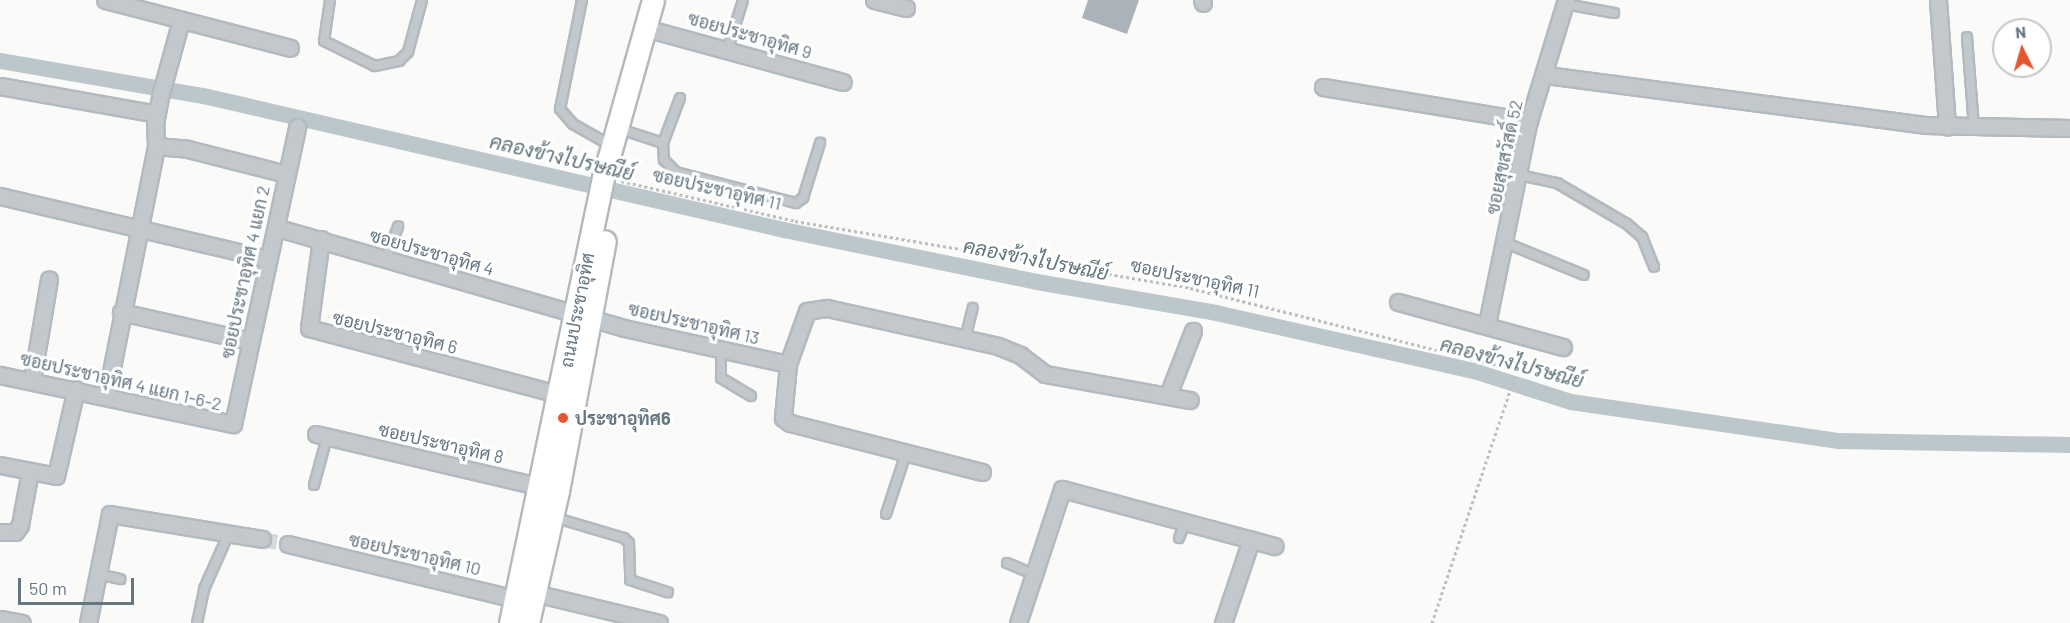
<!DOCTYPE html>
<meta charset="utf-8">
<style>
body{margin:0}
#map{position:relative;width:2070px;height:623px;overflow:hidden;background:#fafaf8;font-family:Barlow,Sarabun,sans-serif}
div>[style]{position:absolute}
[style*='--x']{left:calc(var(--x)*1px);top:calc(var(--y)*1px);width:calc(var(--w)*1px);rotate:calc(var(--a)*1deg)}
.canal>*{height:16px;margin:-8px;padding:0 8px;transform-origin:8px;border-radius:8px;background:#bbc7cb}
.building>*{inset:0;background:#aab3b9}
.street-tunnel>*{height:15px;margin-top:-7.5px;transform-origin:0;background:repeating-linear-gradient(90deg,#d5d9db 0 15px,transparent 0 23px)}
.path>*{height:3px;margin-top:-1.5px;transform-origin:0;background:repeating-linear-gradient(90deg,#bbbfc2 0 3px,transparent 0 6px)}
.roads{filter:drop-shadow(2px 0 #b3babf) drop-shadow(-2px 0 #b3babf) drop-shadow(0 2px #b3babf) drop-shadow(0 -2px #b3babf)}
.lane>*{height:8px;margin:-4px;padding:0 4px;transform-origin:4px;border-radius:4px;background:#c3c8cc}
.street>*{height:15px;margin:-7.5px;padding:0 7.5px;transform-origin:7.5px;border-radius:7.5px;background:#c3c8cc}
.secondary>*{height:21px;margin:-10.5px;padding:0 10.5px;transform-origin:10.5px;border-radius:10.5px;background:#fff}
.dots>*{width:16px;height:16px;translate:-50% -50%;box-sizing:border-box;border:3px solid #fff;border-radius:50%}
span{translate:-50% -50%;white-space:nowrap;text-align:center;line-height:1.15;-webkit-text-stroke:6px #fff;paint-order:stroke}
.street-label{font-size:18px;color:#657683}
.poi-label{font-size:18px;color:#657683;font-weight:700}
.left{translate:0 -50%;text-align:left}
.water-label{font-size:20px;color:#60757c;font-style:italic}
.north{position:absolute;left:1992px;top:18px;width:60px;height:60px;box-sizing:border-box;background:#fff;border:2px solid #c1c8cd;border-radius:50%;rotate:355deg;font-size:16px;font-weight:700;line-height:24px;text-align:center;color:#657683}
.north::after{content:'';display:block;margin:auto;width:21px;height:27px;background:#e4572e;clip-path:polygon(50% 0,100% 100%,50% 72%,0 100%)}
.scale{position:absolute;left:18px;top:578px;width:116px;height:27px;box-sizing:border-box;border:3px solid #657683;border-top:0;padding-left:8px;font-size:18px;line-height:21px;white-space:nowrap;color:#657683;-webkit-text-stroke:4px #fff;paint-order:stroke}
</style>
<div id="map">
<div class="canal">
<i style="--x:0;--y:61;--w:211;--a:9.8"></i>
<i style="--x:208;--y:97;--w:591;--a:13"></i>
<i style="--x:784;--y:230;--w:258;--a:11.6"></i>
<i style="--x:1037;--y:282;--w:182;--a:9.8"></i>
<i style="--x:1216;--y:313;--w:268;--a:12.7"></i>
<i style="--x:1477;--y:372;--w:99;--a:17.7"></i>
<i style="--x:1571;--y:402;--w:271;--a:8.3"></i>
<i style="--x:1839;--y:441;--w:231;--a:1"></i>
</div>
<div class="building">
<i style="clip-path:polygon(1088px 0,1139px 0,1127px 34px,1082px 18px)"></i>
</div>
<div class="street-tunnel">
<i style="--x:262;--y:539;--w:26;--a:11"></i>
</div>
<div class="path">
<i style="--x:621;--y:181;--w:179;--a:12.9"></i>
<i style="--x:795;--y:221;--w:401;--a:9.6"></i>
<i style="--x:1190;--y:288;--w:337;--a:14.1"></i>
<i style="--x:1517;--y:370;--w:267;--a:108.6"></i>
</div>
<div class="roads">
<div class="lane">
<i style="--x:330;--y:0;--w:41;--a:98.3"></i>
<i style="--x:324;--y:41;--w:57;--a:26.1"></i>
<i style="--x:375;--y:66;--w:25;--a:-12"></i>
<i style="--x:399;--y:61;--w:13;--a:-45"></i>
<i style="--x:408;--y:52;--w:54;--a:-74.9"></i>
<i style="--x:582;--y:0;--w:111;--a:101.4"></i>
<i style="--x:560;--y:109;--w:20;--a:49"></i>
<i style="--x:573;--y:124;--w:43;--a:29.6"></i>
<i style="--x:1565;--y:4;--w:50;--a:10.4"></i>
<i style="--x:1967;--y:37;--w:90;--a:85.6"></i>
<i style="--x:728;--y:48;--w:50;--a:-72.6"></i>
<i style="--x:629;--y:132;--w:36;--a:18"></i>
<i style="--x:663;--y:143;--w:17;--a:87"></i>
<i style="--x:664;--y:160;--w:17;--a:45"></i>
<i style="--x:676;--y:172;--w:124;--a:14.5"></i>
<i style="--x:796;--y:203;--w:9;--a:-36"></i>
<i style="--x:803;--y:198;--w:58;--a:-72.8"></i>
<i style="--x:663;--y:143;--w:48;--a:-69.3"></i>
<i style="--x:1519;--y:175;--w:39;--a:12"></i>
<i style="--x:1557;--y:183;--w:81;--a:30.4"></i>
<i style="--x:1627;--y:224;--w:20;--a:41"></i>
<i style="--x:1642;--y:237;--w:32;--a:68"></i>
<i style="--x:1506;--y:243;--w:84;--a:22.3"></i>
<i style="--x:386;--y:258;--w:34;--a:-69"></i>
<i style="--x:965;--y:339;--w:32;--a:-76"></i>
<i style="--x:721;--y:350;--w:28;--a:90"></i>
<i style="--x:721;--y:378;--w:35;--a:31"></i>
<i style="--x:314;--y:485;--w:50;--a:-74.8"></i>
<i style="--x:886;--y:514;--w:64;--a:-71.8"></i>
<i style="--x:553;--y:517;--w:74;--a:16.5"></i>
<i style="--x:624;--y:538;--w:7;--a:45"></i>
<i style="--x:629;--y:543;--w:37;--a:88"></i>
<i style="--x:630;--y:580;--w:40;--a:18"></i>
<i style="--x:1179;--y:538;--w:17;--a:-69"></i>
<i style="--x:1007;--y:563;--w:28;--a:23"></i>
<i style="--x:98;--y:574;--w:23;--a:13"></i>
<i style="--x:197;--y:623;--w:35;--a:-78"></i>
<i style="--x:204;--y:589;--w:59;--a:-66"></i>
</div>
<div class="street">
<i style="--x:105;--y:0;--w:191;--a:14.5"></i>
<i style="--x:874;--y:0;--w:33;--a:14"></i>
<i style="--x:1202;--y:0;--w:3;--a:72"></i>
<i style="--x:1938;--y:0;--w:127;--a:85.9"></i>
<i style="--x:645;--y:28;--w:205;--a:15.3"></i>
<i style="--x:1546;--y:75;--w:382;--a:7.5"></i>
<i style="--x:1925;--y:125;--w:145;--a:1.2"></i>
<i style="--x:0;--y:86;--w:159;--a:10.1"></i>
<i style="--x:1323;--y:87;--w:209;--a:9.4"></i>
<i style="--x:156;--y:146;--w:32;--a:5"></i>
<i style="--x:188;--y:149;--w:101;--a:14.3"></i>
<i style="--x:0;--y:196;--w:275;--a:13.2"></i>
<i style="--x:278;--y:228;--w:360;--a:16.1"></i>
<i style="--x:624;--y:328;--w:168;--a:12.4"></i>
<i style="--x:321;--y:239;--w:90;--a:97.7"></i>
<i style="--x:309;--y:328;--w:260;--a:14.9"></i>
<i style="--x:1398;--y:302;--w:171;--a:15.3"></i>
<i style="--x:121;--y:312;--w:132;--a:12.7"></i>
<i style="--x:1487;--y:324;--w:204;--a:-78.4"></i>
<i style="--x:1528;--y:124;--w:130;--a:-73"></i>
<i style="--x:0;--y:375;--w:238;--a:11.9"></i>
<i style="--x:233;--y:424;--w:304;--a:-77.8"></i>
<i style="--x:32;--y:380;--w:102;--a:-80.4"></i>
<i style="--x:1168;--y:395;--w:69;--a:-68.7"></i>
<i style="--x:106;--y:397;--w:256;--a:-78.7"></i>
<i style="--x:156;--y:146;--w:23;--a:-92"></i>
<i style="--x:155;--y:123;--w:31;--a:-79"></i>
<i style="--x:161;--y:93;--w:76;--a:-74.7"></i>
<i style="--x:316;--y:434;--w:237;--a:13.2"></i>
<i style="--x:0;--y:465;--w:57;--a:11.1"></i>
<i style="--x:56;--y:476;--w:89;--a:-77.1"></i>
<i style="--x:982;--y:472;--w:198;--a:-165.7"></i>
<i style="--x:790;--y:423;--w:9;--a:-144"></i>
<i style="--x:783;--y:418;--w:54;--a:-84.7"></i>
<i style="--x:788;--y:364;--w:56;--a:-70.3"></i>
<i style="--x:807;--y:311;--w:20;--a:-9"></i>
<i style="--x:827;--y:308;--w:175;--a:12.5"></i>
<i style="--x:998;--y:346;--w:24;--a:22"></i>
<i style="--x:1020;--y:355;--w:31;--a:37"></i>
<i style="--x:1045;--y:374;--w:147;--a:10.2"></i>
<i style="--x:0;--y:532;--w:15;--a:0"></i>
<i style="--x:15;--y:532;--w:9;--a:-54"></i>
<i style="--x:20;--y:525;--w:55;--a:-79.5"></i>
<i style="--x:288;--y:544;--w:243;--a:13.6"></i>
<i style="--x:526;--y:591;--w:137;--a:13.5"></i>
<i style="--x:0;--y:619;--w:22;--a:10"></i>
<i style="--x:88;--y:623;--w:111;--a:-78.6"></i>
<i style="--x:110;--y:514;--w:154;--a:9.3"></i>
<i style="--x:1018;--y:623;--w:141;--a:-71.8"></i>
<i style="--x:1062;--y:489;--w:220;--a:15"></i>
<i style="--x:1223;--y:623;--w:88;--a:-71.4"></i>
</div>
<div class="secondary">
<i style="--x:510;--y:623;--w:455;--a:-78.2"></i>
<i style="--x:603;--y:178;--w:185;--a:-74.3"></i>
<i style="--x:528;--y:623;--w:135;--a:-77.2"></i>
<i style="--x:558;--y:491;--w:254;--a:-79.4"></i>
</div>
</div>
<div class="dots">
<i style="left:563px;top:418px;background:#e4572e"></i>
</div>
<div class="street-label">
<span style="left:750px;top:35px;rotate:16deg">ซอยประชาอุทิศ 9</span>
<span style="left:1504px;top:157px;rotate:-78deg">ซอยสุขสวัสดิ์ 52</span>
<span style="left:717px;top:189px;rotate:13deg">ซอยประชาอุทิศ 11</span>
<span style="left:432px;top:252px;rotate:16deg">ซอยประชาอุทิศ 4</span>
<span style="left:245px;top:272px;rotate:-78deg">ซอยประชาอุทิศ 4 แยก 2</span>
<span style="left:1195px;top:278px;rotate:12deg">ซอยประชาอุทิศ 11</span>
<span style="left:577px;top:310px;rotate:-79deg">ถนนประชาอุทิศ</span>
<span style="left:694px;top:323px;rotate:13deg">ซอยประชาอุทิศ 13</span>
<span style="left:395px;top:332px;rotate:14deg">ซอยประชาอุทิศ 6</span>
<span style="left:121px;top:381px;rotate:13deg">ซอยประชาอุทิศ 4 แยก 1-6-2</span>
<span style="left:441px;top:443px;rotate:13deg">ซอยประชาอุทิศ 8</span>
<span style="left:415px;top:554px;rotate:13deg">ซอยประชาอุทิศ 10</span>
</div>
<div class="poi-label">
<span class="left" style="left:575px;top:418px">ประชาอุทิศ6</span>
</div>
<div class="water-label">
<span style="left:562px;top:157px;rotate:13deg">คลองข้างไปรษณีย์</span>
<span style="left:1036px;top:259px;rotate:11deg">คลองข้างไปรษณีย์</span>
<span style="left:1512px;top:362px;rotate:15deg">คลองข้างไปรษณีย์</span>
</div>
<div class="north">N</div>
<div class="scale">50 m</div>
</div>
